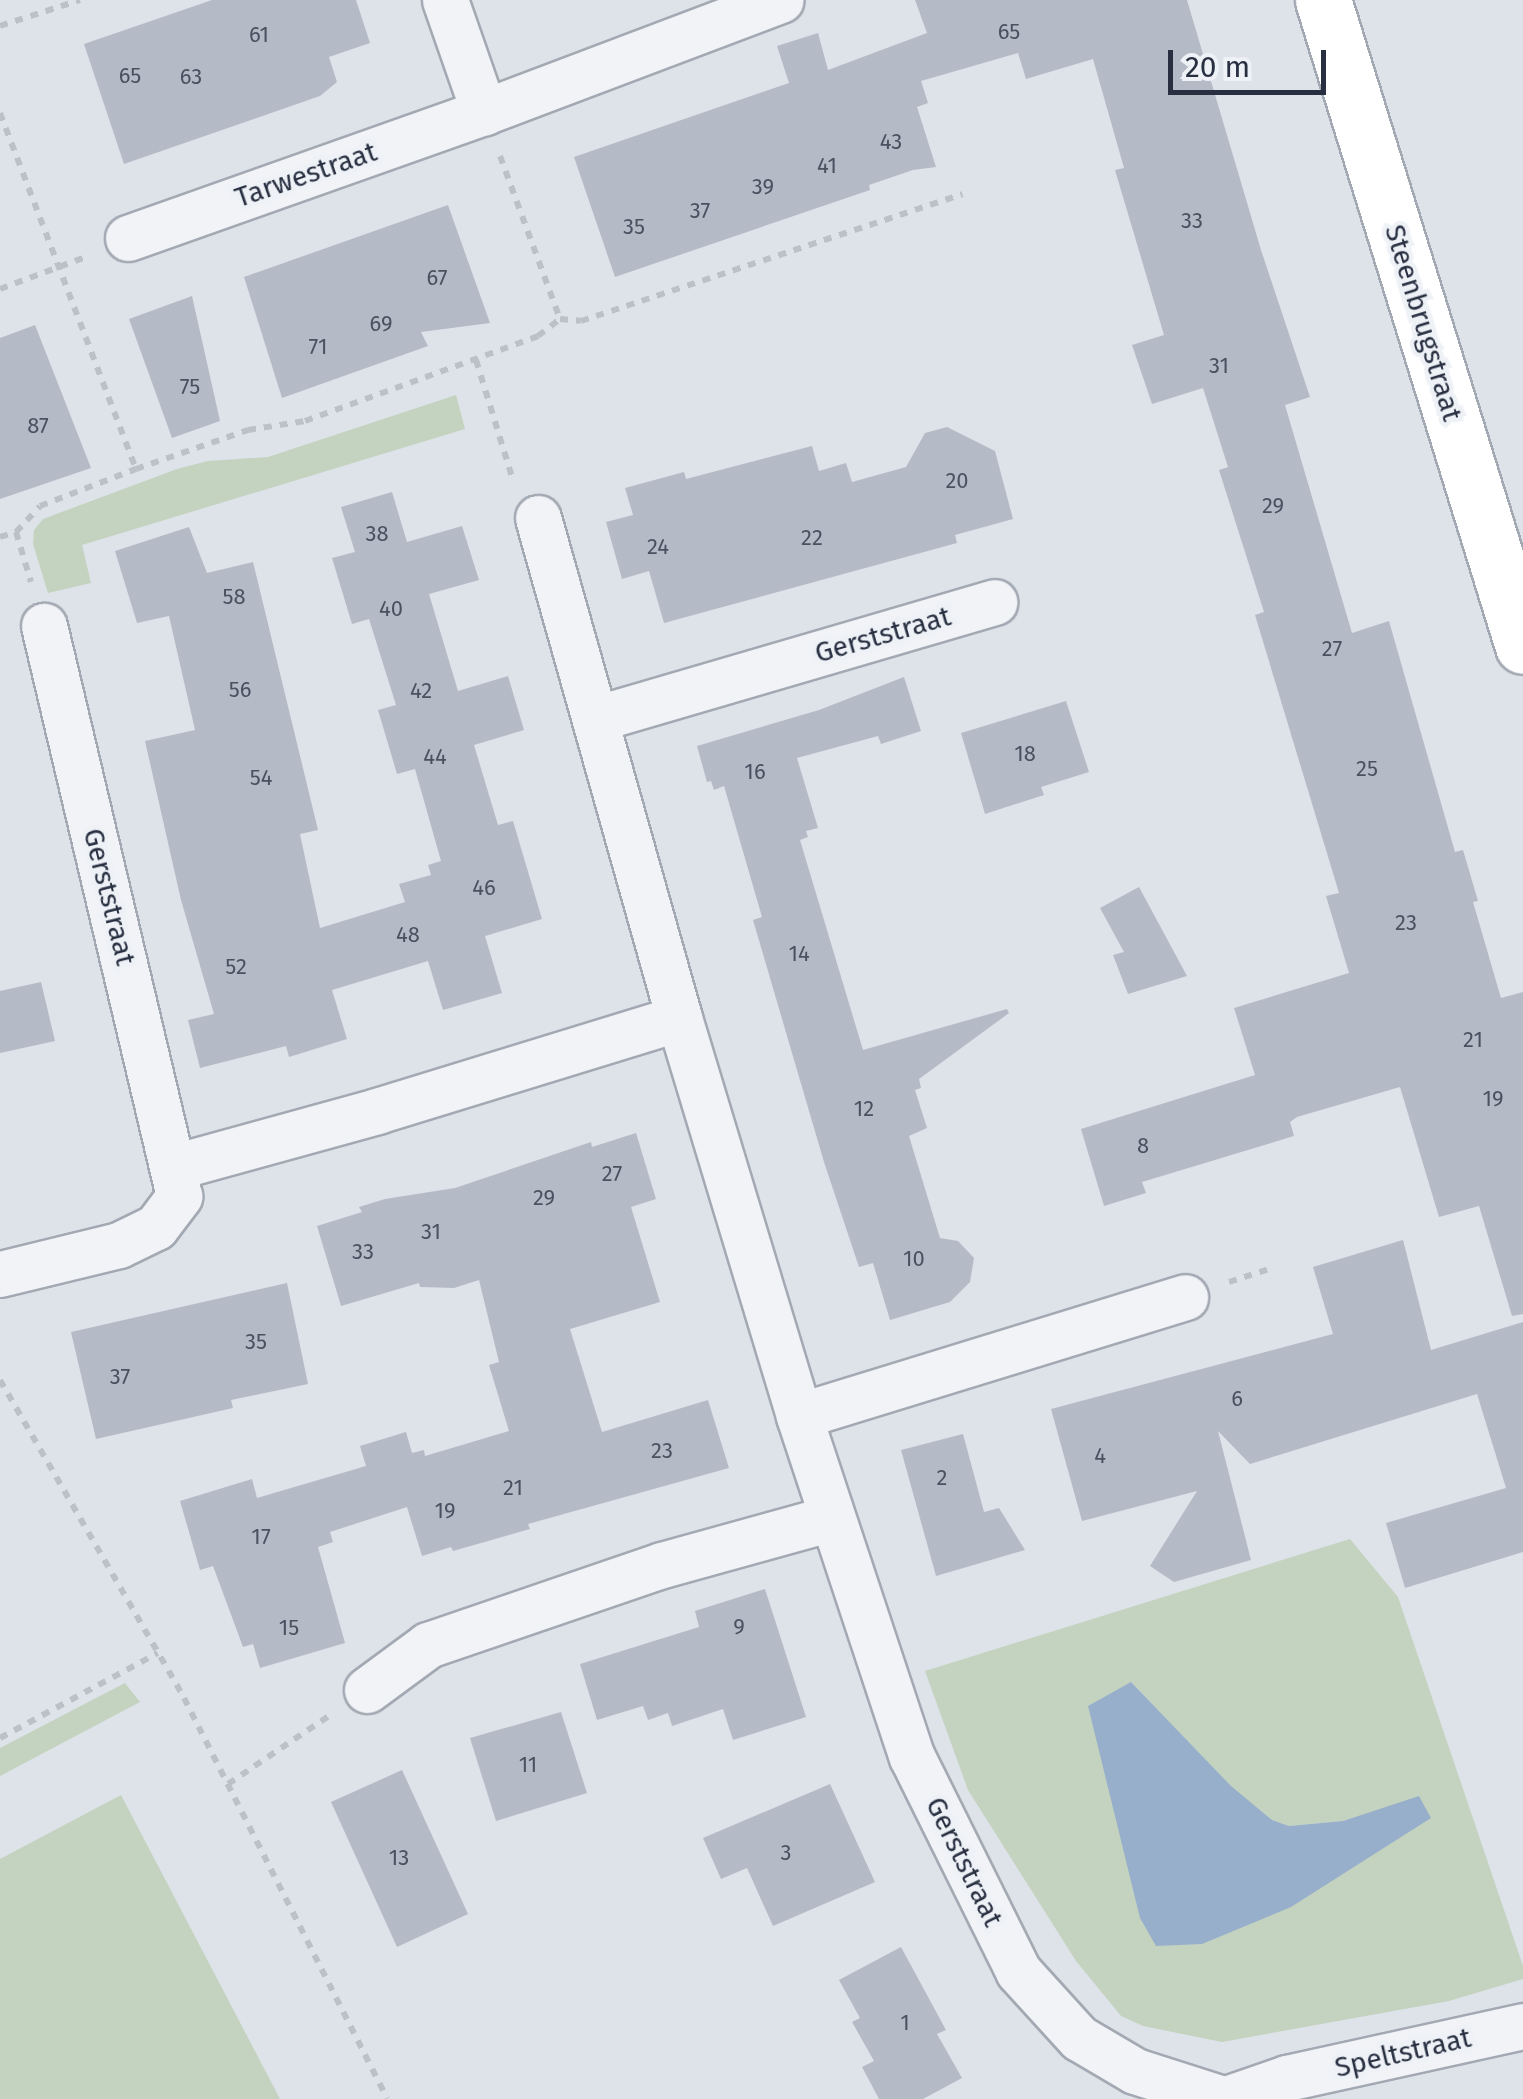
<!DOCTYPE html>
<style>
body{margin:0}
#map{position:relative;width:1523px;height:2099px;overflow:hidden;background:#dee2e9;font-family:"Fira Sans",sans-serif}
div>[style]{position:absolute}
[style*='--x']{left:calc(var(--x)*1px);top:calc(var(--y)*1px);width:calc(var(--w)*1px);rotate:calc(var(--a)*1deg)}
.green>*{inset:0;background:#c4d3bf}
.water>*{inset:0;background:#97afcb}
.building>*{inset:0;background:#b5bbc6}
.path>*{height:6px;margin-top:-3px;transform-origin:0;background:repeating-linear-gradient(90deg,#bcc0c8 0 8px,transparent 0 16px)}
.roads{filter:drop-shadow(2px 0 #a3a9b3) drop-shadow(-2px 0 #a3a9b3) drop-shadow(0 2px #a3a9b3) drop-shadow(0 -2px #a3a9b3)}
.street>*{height:45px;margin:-22.5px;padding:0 22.5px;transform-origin:22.5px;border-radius:22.5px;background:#f1f3f7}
.secondary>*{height:55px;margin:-27.5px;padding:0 27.5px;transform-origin:27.5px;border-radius:27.5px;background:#fff}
span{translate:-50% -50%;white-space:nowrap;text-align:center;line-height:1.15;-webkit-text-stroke:9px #eef1f6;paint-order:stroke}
.number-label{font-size:22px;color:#4a5262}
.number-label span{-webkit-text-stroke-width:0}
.street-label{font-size:28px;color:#272f41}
.scale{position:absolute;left:1168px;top:50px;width:158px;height:45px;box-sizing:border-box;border:5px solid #272f41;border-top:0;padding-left:12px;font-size:30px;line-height:35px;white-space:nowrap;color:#272f41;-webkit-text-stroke:8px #eef1f6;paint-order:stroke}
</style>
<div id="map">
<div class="green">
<i style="clip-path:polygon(456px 395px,465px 429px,82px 545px,91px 583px,48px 593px,33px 544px,34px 530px,43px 519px,177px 469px,208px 461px,268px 457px)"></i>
<i style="clip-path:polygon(evenodd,1350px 1539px,1398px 1597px,1523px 1966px,1523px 1979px,1449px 2001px,1222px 2042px,1143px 2026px,1121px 2016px,1076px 1961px,968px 1790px,925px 1671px,1350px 1539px,1131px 1682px,1231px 1787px,1272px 1820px,1289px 1826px,1343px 1821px,1419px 1797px,1140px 1917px,1131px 1682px)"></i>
<i style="clip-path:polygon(125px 1683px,140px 1702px,0 1776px,0 1748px)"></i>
<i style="clip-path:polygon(121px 1795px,280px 2099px,0 2099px,0 1859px)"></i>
</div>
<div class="water">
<i style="clip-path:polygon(1131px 1682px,1231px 1786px,1272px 1820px,1289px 1826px,1343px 1821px,1419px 1796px,1431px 1818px,1291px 1907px,1202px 1944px,1156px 1946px,1140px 1918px,1088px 1706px)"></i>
</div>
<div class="building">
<i style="clip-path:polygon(212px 0,356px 0,370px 43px,329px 57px,337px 82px,320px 96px,124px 164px,84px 44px)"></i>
<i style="clip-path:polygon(915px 0,1187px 0,1261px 250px,1310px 397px,1285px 405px,1352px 633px,1389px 621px,1455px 852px,1463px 850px,1478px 901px,1473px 902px,1501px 998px,1523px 992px,1523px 1314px,1512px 1316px,1479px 1206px,1439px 1217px,1400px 1087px,1297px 1117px,1290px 1122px,1294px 1136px,1142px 1182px,1146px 1193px,1104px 1206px,1081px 1129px,1255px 1075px,1234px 1008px,1349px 973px,1326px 896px,1339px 893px,1255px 615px,1264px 612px,1219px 470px,1228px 467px,1203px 388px,1152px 404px,1132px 345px,1164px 335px,1115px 170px,1124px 168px,1093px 59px,1026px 79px,1018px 53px,921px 81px,928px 103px,917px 107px,936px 167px,913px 170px,869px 185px,870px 190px,615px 277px,574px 157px,789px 83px,777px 46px,818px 33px,828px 70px,927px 33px)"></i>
<i style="clip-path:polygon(448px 205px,490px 323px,421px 332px,428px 346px,282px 398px,244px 277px)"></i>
<i style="clip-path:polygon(192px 296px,220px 421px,172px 438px,129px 319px)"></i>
<i style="clip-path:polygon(35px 325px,91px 468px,0 499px,0 338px)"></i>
<i style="clip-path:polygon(947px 427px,995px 451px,1013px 519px,955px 535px,957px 543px,664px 623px,649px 571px,622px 579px,606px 522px,633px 515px,625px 488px,684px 472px,686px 479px,812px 446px,819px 471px,846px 463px,852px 482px,906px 467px,925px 433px)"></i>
<i style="clip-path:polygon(392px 492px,407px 542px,462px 526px,479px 580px,429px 594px,458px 691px,508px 676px,524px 730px,474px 745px,498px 825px,513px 821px,542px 919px,485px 936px,502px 993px,443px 1010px,428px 961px,332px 990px,347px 1039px,289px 1057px,286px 1046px,200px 1068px,188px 1020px,214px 1014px,181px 900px,145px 741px,195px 730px,169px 616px,137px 623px,115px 551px,189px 527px,207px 573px,253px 562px,318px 830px,300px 834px,320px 928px,405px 902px,399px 884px,431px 875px,428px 865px,441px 861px,415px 769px,397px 774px,378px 710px,396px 705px,369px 619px,352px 624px,332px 558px,355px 552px,341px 507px)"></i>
<i style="clip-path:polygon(904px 677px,921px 731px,881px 744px,878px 736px,797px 758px,818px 828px,806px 831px,808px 837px,800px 840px,863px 1050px,1007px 1009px,1009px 1013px,919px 1079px,921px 1088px,915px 1090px,927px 1128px,909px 1136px,940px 1238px,958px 1241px,974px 1258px,970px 1282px,950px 1302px,890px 1320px,873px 1263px,859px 1267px,824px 1162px,753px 920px,762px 917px,724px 786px,714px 790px,711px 781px,707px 782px,697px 746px,819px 710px)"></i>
<i style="clip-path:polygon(1066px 701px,1089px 772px,1041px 787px,1044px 795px,985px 814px,961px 733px)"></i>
<i style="clip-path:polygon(1139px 887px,1187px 976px,1128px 994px,1113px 955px,1124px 952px,1100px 908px)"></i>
<i style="clip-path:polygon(41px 982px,55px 1041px,0 1053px,0 991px)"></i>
<i style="clip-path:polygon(636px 1133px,656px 1199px,631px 1207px,660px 1302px,570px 1329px,602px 1432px,708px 1400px,729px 1468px,528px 1524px,530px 1529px,453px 1551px,451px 1547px,422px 1556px,407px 1507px,330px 1532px,333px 1542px,318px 1547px,345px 1643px,260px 1668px,253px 1644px,243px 1647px,213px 1566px,200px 1570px,180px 1501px,252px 1479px,257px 1498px,366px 1466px,360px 1446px,406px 1432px,412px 1453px,424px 1450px,425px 1456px,509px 1431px,489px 1365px,499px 1362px,479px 1280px,454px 1288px,420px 1287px,419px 1283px,341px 1306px,317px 1226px,362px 1212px,359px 1207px,385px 1199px,455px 1188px,591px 1142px,592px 1147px)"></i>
<i style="clip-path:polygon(1403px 1240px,1431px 1350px,1523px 1322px,1523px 1552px,1405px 1588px,1386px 1523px,1506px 1488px,1477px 1394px,1250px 1464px,1218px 1431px,1251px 1560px,1174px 1582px,1150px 1566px,1197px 1491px,1082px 1521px,1051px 1409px,1333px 1334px,1313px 1267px)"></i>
<i style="clip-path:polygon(287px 1283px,308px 1384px,231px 1400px,233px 1408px,96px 1439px,71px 1332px)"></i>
<i style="clip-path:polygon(963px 1434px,984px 1512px,999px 1508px,1025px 1550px,936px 1576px,901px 1450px)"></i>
<i style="clip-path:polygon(765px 1589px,806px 1717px,733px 1740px,723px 1709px,672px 1726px,668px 1713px,648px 1720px,643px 1706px,597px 1720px,580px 1664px,699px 1627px,695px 1611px)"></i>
<i style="clip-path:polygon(561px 1712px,587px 1793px,496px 1821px,470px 1738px)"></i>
<i style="clip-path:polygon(402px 1770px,468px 1914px,397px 1947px,331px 1802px)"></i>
<i style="clip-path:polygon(830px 1784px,875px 1882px,773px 1926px,747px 1868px,721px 1879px,703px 1838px)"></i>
<i style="clip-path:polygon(901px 1947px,946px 2030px,937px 2034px,962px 2078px,923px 2099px,879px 2099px,862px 2067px,874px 2061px,852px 2022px,860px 2018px,839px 1980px)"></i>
</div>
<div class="path">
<i style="--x:0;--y:26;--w:84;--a:-18"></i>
<i style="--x:0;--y:113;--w:381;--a:69.1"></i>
<i style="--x:500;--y:156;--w:174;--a:69.8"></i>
<i style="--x:0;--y:289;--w:89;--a:-20.5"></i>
<i style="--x:476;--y:360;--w:126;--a:72.9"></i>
<i style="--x:16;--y:532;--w:52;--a:73.3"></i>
<i style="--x:0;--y:537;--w:17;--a:-17"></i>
<i style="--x:16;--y:532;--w:35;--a:-47"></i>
<i style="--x:40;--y:506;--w:103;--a:-21.1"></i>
<i style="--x:136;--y:469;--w:119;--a:-19.2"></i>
<i style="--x:248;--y:430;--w:58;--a:-9"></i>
<i style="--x:305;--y:421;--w:248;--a:-20"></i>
<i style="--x:538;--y:336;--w:28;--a:-38"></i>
<i style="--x:560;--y:319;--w:21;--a:5"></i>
<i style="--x:581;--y:321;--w:402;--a:-18.4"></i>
<i style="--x:1229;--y:1282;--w:45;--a:-18"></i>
<i style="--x:0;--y:1380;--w:367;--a:59.9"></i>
<i style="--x:184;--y:1698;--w:449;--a:63.1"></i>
<i style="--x:0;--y:1738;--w:179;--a:-28.3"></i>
<i style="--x:228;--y:1784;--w:122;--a:-34"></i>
</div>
<div class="roads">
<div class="street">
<i style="--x:445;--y:0;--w:119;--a:70.8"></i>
<i style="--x:128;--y:238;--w:378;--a:-19.5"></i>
<i style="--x:484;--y:112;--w:317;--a:-20.7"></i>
<i style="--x:538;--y:518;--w:520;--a:74.25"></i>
<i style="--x:679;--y:1018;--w:416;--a:73.2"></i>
<i style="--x:799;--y:1416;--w:359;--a:71.7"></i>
<i style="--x:912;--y:1757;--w:239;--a:63.6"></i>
<i style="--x:1018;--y:1971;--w:91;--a:47.7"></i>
<i style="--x:1079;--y:2038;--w:65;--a:30.5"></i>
<i style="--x:1135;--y:2071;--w:92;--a:17.7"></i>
<i style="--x:598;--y:718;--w:413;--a:-16.3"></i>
<i style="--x:174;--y:1167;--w:211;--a:-15.4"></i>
<i style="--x:377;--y:1111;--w:316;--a:-17.1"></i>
<i style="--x:0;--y:1274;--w:122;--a:-13.7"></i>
<i style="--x:119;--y:1245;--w:41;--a:-25.9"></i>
<i style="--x:156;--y:1227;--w:39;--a:-53"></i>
<i style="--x:179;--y:1196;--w:586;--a:-103.32"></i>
<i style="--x:799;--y:1416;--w:404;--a:-17.1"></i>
<i style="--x:367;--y:1690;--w:76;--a:-36.4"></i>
<i style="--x:428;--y:1645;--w:247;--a:-18.9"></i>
<i style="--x:662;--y:1565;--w:176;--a:-15.5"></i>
<i style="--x:1226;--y:2099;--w:65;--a:-19"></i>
<i style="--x:1287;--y:2078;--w:242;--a:-12.4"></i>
</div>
<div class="secondary">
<i style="--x:1323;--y:0;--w:676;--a:72.8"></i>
</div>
</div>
<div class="number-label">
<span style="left:1009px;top:32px">65</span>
<span style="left:259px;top:35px">61</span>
<span style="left:130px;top:76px">65</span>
<span style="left:191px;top:77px">63</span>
<span style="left:891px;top:142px">43</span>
<span style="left:827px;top:166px">41</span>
<span style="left:763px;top:187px">39</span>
<span style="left:700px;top:211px">37</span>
<span style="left:1192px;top:221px">33</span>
<span style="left:634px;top:227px">35</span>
<span style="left:437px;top:278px">67</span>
<span style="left:381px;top:324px">69</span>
<span style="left:318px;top:347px">71</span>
<span style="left:1219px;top:366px">31</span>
<span style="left:190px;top:387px">75</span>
<span style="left:38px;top:426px">87</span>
<span style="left:957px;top:481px">20</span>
<span style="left:1273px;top:506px">29</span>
<span style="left:377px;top:534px">38</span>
<span style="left:812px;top:538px">22</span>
<span style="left:658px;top:547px">24</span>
<span style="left:234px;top:597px">58</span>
<span style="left:391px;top:609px">40</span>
<span style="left:1332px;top:649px">27</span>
<span style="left:240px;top:690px">56</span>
<span style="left:421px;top:691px">42</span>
<span style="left:1025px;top:754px">18</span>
<span style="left:435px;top:757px">44</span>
<span style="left:1367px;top:769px">25</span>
<span style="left:755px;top:772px">16</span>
<span style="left:261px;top:778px">54</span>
<span style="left:484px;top:888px">46</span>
<span style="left:1406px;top:923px">23</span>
<span style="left:408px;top:935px">48</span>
<span style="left:799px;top:954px">14</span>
<span style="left:236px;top:967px">52</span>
<span style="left:1473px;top:1040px">21</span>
<span style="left:1493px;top:1099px">19</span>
<span style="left:864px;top:1109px">12</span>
<span style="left:1143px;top:1146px">8</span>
<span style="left:612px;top:1174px">27</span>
<span style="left:544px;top:1198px">29</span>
<span style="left:431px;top:1232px">31</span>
<span style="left:363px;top:1252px">33</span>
<span style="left:914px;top:1259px">10</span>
<span style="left:256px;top:1342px">35</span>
<span style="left:120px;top:1377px">37</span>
<span style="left:1237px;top:1399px">6</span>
<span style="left:662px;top:1451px">23</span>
<span style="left:1100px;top:1456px">4</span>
<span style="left:942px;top:1478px">2</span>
<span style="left:513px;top:1488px">21</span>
<span style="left:445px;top:1511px">19</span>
<span style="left:261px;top:1537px">17</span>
<span style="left:739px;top:1627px">9</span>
<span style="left:289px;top:1628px">15</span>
<span style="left:528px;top:1765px">11</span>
<span style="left:786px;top:1853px">3</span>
<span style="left:399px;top:1858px">13</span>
<span style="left:905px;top:2023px">1</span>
</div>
<div class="street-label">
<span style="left:306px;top:175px;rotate:-19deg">Tarwestraat</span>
<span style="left:1423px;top:323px;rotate:73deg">Steenbrugstraat</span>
<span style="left:883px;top:635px;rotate:-16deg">Gerststraat</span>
<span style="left:109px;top:897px;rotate:76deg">Gerststraat</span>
<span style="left:964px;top:1862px;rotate:64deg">Gerststraat</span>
<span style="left:1403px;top:2053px;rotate:-13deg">Speltstraat</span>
</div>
<div class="scale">20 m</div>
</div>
